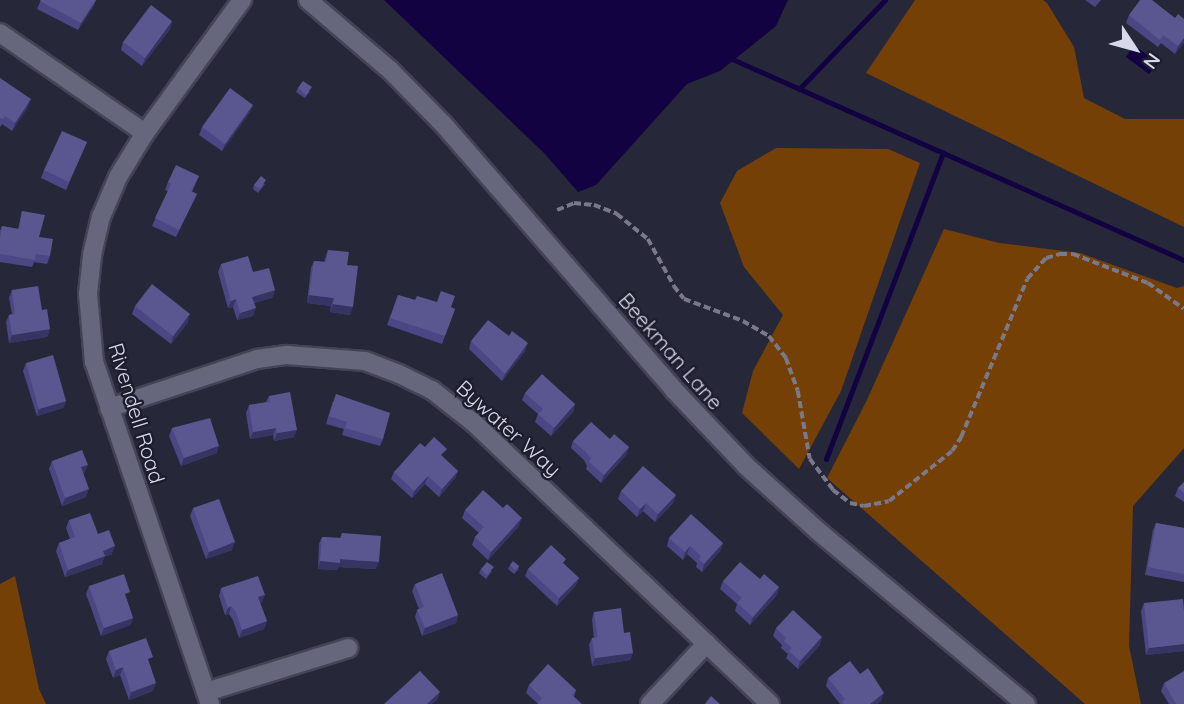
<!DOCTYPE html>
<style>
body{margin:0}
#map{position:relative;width:1184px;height:704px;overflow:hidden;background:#27273a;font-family:Quicksand,sans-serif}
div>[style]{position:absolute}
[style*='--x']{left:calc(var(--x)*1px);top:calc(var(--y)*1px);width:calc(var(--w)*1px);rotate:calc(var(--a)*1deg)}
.green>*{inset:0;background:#754005}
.water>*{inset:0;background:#120241}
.stream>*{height:5px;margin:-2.5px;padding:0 2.5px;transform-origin:2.5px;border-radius:2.5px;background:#120241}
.path>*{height:3.5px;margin-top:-1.75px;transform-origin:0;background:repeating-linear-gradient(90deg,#797989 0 7px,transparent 0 10.5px)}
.roads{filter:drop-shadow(2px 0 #444454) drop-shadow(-2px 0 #444454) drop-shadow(0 2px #444454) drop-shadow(0 -2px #444454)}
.minor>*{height:18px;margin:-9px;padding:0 9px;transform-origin:9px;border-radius:9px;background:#66677d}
.tertiary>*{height:18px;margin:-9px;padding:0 9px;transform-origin:9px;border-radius:9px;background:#66677d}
.wall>*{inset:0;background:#4b4785}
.shaded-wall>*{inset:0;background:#363463}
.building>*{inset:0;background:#5a5790}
span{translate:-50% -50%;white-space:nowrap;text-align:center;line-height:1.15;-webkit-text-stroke:5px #1d1d30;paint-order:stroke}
.street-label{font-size:21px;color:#d8d9e6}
.north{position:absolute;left:1100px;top:14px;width:70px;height:70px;-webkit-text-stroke:5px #1d1d30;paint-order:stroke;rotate:126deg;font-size:19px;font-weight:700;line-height:28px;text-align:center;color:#d8d9e6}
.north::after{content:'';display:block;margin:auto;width:24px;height:32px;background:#d8d9e6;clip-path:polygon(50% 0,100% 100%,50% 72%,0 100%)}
</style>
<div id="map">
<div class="green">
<i style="clip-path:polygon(915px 0,1043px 0,1047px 3px,1074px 47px,1084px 98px,1125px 119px,1184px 119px,1184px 227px,866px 73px)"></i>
<i style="clip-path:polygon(776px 148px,888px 149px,920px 163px,841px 391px,799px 469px,742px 413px,753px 371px,783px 315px,744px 267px,720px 203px,737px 171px)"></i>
<i style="clip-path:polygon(944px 229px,999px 243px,1080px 253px,1177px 288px,1184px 286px,1184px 448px,1133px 506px,1129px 646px,1141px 704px,1085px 704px,827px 478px,866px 402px)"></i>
<i style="clip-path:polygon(15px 576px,39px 689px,46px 704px,0 704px,0 584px)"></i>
</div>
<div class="water">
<i style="clip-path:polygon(384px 0,788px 0,776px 26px,720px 71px,687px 84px,596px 185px,578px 192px,545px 154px)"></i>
<i style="clip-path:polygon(1134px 45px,1158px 63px,1149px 74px,1126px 57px)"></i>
</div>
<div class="stream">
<i style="--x:730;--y:58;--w:497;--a:24"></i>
<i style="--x:799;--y:89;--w:124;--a:-46"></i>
<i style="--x:826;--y:459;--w:328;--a:-69.1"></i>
</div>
<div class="path">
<i style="--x:557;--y:210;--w:18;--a:-22"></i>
<i style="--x:574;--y:203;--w:20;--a:6"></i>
<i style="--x:594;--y:205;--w:25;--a:21"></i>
<i style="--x:617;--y:214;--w:40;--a:39"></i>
<i style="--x:648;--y:239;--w:54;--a:61"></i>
<i style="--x:674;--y:286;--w:16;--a:52"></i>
<i style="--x:684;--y:299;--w:63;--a:20.4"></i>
<i style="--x:743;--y:321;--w:30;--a:30"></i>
<i style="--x:769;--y:336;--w:28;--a:52"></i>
<i style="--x:786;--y:358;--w:35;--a:70"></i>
<i style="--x:798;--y:391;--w:69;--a:80"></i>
<i style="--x:810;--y:459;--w:39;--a:53"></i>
<i style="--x:833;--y:490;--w:21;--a:37"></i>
<i style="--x:850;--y:503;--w:14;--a:12"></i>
<i style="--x:864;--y:506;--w:25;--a:-11"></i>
<i style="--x:889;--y:501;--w:80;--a:-38.4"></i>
<i style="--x:952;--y:451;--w:17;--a:-57"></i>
<i style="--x:961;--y:437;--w:171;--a:-67.3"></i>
<i style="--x:1027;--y:279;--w:28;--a:-48"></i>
<i style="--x:1046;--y:258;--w:15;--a:-16"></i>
<i style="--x:1060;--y:254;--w:13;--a:0"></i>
<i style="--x:1073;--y:254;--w:80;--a:21.1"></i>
<i style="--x:1148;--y:283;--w:44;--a:35.8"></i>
</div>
<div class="roads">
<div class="minor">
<i style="--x:0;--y:33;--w:176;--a:34.6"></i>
<i style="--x:109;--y:408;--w:156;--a:-18.3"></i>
<i style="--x:257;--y:359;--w:30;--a:-8"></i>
<i style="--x:287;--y:355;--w:78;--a:4.4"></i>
<i style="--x:365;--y:361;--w:36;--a:21"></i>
<i style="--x:399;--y:374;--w:37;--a:26"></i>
<i style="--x:432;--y:390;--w:53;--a:38.2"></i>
<i style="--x:474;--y:423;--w:408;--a:43.5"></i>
<i style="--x:206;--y:692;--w:149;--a:-17.2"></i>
<i style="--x:210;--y:704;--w:361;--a:-108.7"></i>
<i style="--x:94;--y:362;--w:68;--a:-95"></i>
<i style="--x:88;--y:294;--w:39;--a:-84"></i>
<i style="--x:92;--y:255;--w:39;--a:-77"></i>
<i style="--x:101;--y:217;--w:43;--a:-67"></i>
<i style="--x:118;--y:177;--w:52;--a:-58.5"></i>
<i style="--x:145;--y:133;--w:165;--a:-53.9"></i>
<i style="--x:650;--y:704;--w:83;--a:-46.9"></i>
</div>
<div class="tertiary">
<i style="--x:308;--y:0;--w:108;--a:40.5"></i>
<i style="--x:390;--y:70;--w:76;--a:45.5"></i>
<i style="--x:443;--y:124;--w:352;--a:49"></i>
<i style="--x:674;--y:390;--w:105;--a:46.5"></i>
<i style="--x:746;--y:466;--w:97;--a:42.1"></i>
<i style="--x:818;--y:531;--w:271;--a:39.8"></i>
</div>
</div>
<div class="wall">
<i style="clip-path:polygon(41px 0,96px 0,93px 7px,78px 30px,37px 9px)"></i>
<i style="clip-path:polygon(1085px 0,1101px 0,1095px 7px)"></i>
<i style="clip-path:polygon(1129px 15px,1184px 19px,1184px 42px,1175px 54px,1161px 43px,1158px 47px,1126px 23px)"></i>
<i style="clip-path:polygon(172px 21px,170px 29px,142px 66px,121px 50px,123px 42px)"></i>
<i style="clip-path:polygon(0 78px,28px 107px,12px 131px,2px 124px,0 127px)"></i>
<i style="clip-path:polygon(298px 88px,310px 91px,305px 98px,296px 92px)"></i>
<i style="clip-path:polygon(250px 112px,222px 151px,199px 135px,202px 127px)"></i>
<i style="clip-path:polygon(87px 142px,66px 190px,41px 178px,44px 170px)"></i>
<i style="clip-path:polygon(199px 176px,192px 192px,197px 194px,176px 237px,152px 226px,168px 191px,165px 190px,168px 182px)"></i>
<i style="clip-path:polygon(265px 184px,258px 193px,253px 189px,254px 185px)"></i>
<i style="clip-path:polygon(22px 211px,50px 256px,47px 264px,34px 262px,32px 267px,0 262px,0 231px,2px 226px,18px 229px)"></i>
<i style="clip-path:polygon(328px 250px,347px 265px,350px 315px,330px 312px,331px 306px,307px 303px,311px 268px,314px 261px,324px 262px)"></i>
<i style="clip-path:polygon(221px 264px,253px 272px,275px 290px,272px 298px,254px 303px,253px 316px,237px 320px,233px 307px,228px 308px,218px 272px)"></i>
<i style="clip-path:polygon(12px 290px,42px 310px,50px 329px,47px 337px,9px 343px,6px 322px,9px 315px,12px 314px,9px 298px)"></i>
<i style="clip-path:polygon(398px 295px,415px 300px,455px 309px,442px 344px,387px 325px)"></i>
<i style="clip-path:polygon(135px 306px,188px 322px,171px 344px,132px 314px)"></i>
<i style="clip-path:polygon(471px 341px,525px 351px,502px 381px,469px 349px)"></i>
<i style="clip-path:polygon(26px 363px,66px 401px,63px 408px,37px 416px,23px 371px)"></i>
<i style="clip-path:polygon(525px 393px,575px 404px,573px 412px,551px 436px,535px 422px,538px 414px,522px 400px)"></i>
<i style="clip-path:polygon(269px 396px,294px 437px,274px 441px,273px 435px,250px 439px,246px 413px,249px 405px,266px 402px)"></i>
<i style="clip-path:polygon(333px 401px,383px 439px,380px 446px,342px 435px,344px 429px,326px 424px)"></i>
<i style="clip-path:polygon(172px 428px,217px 453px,181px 466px,169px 436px)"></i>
<i style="clip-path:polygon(610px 439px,629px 447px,626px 455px,601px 483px,586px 469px,587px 466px,584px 460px,571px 448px,573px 441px)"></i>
<i style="clip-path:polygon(425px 447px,443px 457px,458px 471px,455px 478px,439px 497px,425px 484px,412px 498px,391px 479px,394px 472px)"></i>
<i style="clip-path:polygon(52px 461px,85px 472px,83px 473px,86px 497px,62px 506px,49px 469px)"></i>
<i style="clip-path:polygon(1184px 482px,1184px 502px,1175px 496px,1178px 488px)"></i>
<i style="clip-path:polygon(621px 491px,676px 495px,673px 503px,655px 522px,643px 511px,637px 517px,618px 499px)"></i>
<i style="clip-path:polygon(193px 508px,232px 550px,206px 559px,190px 516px)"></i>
<i style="clip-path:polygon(465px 510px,519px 526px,488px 560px,472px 545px,475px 537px,479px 533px,462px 518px)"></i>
<i style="clip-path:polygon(69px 520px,98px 534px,112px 554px,104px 557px,102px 564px,65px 577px,56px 551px,59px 543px,70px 539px,66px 528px)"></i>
<i style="clip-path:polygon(1156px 523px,1184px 528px,1184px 582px,1145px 575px,1153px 530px)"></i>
<i style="clip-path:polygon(342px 533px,376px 569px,338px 567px,337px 570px,318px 569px,319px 544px,322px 537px,340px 538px)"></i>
<i style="clip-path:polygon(669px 538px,723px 543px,720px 551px,702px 572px,696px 567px,697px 563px,687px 554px,683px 560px,667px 546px)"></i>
<i style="clip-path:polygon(564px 564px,579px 578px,576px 585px,557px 606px,525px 576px,528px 569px)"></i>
<i style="clip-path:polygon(510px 565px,519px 566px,518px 570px,514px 574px,508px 569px)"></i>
<i style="clip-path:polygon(481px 569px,492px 571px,486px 579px,479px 573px)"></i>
<i style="clip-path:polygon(760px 579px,779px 587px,777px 595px,750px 625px,735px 611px,737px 604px,720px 589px,723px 581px)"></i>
<i style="clip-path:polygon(415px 584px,458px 615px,456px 623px,422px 636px,415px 617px,417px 610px,419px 609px,412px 591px)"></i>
<i style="clip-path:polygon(89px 586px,127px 600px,133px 618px,130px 625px,101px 636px,86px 594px)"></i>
<i style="clip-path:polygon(221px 588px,262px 602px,260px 603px,267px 621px,264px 629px,239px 638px,233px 620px,229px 614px,225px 615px,219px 596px)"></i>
<i style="clip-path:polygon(1144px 603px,1184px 611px,1184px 651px,1146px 655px,1141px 611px)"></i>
<i style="clip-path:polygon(594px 612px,624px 633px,633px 653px,630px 660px,592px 666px,589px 645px,592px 638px,594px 638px,592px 619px)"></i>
<i style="clip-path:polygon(776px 628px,820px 645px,798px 669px,786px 658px,788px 654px,781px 648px,782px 645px,773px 636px)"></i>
<i style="clip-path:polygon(109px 651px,150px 665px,153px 691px,129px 700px,120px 675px,113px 678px,106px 659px)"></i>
<i style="clip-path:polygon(828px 678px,881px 701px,877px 704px,840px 704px,826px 686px)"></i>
<i style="clip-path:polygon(1164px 683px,1184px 704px,1169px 704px,1161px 691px)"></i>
<i style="clip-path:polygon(529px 685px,576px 690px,574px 697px,537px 703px,526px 693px)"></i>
</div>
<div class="shaded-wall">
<i style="clip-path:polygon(96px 0,93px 7px,78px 30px,81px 23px)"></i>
<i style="clip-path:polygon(172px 21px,170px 29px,142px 66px,145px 58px)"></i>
<i style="clip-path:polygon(1184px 38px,1184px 42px,1175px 54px,1178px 46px)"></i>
<i style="clip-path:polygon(31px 99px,28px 107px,12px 131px,15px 123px)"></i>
<i style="clip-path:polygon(253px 105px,250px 112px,222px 151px,225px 144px)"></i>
<i style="clip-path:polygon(275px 290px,272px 298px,250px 304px,252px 297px)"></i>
<i style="clip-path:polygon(309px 295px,334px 298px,331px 306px,307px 303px)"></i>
<i style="clip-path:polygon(236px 299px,233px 307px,228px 308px,231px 301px)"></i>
<i style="clip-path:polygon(333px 304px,353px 307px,350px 315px,330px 312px)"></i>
<i style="clip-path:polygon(256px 308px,253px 316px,237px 320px,240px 313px)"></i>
<i style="clip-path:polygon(190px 314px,188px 322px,171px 344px,173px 336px)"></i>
<i style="clip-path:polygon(50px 329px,47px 337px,9px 343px,12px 335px)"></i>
<i style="clip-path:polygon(528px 343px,525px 351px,502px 381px,505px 374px)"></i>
<i style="clip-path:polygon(66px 401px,63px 408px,37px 416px,39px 409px)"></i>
<i style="clip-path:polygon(575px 404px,573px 412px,551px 436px,554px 428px)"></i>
<i style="clip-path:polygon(276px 428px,273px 435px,250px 439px,253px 432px)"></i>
<i style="clip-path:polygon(297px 430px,294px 437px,274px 441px,277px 433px)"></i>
<i style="clip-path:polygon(219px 446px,217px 453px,181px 466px,184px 458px)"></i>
<i style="clip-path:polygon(629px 447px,626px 455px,601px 483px,604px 475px)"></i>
<i style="clip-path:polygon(88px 465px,85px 472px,78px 475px,81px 467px)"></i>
<i style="clip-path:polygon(458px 471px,455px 478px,439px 497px,442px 489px)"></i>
<i style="clip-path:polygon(428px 476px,425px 484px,412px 498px,414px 491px)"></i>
<i style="clip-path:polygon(89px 489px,86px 497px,62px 506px,65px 498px)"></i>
<i style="clip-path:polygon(676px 495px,673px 503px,655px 522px,658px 514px)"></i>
<i style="clip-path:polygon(646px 503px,643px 511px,637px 517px,640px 509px)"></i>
<i style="clip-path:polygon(522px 518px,519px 526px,488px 560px,491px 552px)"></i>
<i style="clip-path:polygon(235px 542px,232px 550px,206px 559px,209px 552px)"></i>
<i style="clip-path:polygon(723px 543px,720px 551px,702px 572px,704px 564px)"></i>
<i style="clip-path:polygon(115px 546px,112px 554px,104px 557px,102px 564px,65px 577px,68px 570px,103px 551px)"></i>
<i style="clip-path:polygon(690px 546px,687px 554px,683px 560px,685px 552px)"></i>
<i style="clip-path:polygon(340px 559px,379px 562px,376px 569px,338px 567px,337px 570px,318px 569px,320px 561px)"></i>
<i style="clip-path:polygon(579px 578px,576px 585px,557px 606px,559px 598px)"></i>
<i style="clip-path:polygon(779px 587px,777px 595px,750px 625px,753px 617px)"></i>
<i style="clip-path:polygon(265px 595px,262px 602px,256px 605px,258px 597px)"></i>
<i style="clip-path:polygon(231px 606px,229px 614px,225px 615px,228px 608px)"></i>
<i style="clip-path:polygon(458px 615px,456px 623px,422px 636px,425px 628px)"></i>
<i style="clip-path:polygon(133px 618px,130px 625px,101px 636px,104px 628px)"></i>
<i style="clip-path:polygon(267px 621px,264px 629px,239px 638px,242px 630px)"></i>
<i style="clip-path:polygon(822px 637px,820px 645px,798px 669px,800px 661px)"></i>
<i style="clip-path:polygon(1184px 644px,1184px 651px,1146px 655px,1149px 648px)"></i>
<i style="clip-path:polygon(633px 653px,630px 660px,592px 666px,595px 658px)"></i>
<i style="clip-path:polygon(123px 667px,120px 675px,113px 678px,116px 670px)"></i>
<i style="clip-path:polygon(156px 683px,153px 691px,129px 700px,131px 692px)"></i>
<i style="clip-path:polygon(440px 692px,437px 700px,432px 704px,427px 704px)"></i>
<i style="clip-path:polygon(884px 693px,881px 701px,877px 704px,870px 704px)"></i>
</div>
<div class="building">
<i style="clip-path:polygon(41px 0,96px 0,81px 23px,40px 1px)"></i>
<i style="clip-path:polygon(1140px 0,1152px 0,1175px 18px,1178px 14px,1184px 19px,1184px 38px,1178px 46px,1163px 35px,1160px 40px,1129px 15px)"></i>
<i style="clip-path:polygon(151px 5px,172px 21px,145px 58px,123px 42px)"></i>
<i style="clip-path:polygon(0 78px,31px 99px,15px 123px,5px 116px,3px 119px,0 118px)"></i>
<i style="clip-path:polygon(303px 81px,312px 87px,306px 95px,298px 88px)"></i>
<i style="clip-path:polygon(230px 88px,253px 105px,225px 144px,202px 127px)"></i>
<i style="clip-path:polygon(62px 131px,87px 142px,69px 182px,44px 170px)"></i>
<i style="clip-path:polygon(176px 165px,199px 176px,191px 191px,197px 194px,179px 230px,155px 218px,171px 184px,168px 182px)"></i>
<i style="clip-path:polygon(261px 176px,266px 180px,260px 189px,254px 185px)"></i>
<i style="clip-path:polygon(22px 211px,45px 215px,39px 237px,53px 239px,50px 256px,36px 254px,35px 260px,0 254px,0 238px,2px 226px,19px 229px)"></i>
<i style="clip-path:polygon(328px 250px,349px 252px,347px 265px,358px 266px,353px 307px,333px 304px,334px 298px,309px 295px,314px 261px,326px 262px)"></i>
<i style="clip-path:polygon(248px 256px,253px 272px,269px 268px,275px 290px,252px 297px,256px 308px,240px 313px,236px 299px,231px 301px,221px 264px)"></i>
<i style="clip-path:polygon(152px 284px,190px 314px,173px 336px,135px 306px)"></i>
<i style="clip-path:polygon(38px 286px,42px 310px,47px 309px,50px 329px,12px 335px,9px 315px,15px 314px,12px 290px)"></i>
<i style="clip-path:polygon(441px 291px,455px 296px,451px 307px,455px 309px,445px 336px,390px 318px,398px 295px,415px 300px,417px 296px,437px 302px)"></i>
<i style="clip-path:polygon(488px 320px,509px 336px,512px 331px,528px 343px,505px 374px,471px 341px)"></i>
<i style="clip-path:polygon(53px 355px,66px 401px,39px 409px,26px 363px)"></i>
<i style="clip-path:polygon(542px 374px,575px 404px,554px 428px,538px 414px,543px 409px,525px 393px)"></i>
<i style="clip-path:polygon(290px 392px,297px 430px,277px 433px,276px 428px,253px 432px,249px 405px,270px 402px,269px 396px)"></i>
<i style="clip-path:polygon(336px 394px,390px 413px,383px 439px,345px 428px,347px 422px,329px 416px)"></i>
<i style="clip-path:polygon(210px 418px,219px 446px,184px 458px,172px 428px)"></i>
<i style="clip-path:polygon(591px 422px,610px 439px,614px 434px,629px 447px,604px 475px,589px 462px,591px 459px,587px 453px,573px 441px)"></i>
<i style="clip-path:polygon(434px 437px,447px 449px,441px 455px,458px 471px,442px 489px,428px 476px,414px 491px,394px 472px,420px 443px,425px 447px)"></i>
<i style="clip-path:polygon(82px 450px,88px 465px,81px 467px,89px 489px,65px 498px,52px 461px)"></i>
<i style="clip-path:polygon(643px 466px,676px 495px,658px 514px,646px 503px,640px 509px,621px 491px)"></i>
<i style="clip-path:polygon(1184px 482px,1184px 493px,1178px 488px)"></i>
<i style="clip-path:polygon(483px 490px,503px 508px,507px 504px,522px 518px,491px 552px,475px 537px,484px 527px,465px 510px)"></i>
<i style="clip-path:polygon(219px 499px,235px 542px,209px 552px,193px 508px)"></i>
<i style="clip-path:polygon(90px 513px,98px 534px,109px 530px,115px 546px,103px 551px,105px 556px,68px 570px,59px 543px,75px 537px,69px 520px)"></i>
<i style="clip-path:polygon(691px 514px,723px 543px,704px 564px,699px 559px,701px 556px,690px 546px,685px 552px,669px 538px)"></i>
<i style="clip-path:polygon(1156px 523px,1184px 528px,1184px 574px,1148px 567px)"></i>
<i style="clip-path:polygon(342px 533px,381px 536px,379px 562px,340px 559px,340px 563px,320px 561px,322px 537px,341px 538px)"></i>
<i style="clip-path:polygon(551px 545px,566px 559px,563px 563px,579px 578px,559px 598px,528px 569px)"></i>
<i style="clip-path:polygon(513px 561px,519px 566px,515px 570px,510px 565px)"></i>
<i style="clip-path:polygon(487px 562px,494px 567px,487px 575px,481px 569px)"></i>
<i style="clip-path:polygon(740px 562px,760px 579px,764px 574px,779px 587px,753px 617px,737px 603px,742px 598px,723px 581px)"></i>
<i style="clip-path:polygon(442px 573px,458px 615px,425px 628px,417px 610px,424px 607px,415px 584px)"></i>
<i style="clip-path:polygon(124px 574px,130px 592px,125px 594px,133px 618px,104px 628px,89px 586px)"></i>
<i style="clip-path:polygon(258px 576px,265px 595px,258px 597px,267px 621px,242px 630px,236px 612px,231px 606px,228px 608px,221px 588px)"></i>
<i style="clip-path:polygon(1183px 599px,1184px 611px,1184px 644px,1149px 648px,1144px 603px)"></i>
<i style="clip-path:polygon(621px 608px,624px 633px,630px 632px,633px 653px,595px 658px,592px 638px,598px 637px,594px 612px)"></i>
<i style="clip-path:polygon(793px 610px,822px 637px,800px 661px,789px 651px,792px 648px,784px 641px,786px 638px,776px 628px)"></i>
<i style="clip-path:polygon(146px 638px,153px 657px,148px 659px,156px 683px,131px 692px,123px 667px,116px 670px,109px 651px)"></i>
<i style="clip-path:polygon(850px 661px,860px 674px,868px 668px,884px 693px,870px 704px,844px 704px,842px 702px,845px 699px,828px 678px)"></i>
<i style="clip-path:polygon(548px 664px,576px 690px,572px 695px,582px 704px,537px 704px,542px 698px,529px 685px)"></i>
<i style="clip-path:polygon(420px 671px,440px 692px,427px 704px,384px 704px)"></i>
<i style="clip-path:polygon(1184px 671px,1184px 704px,1176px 704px,1164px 683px)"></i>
<i style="clip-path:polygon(711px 696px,720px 704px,705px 704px)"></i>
</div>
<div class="street-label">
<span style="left:671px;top:351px;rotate:49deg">Beekman Lane</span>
<span style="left:137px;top:413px;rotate:73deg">Rivendell Road</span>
<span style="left:509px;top:428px;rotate:42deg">Bywater Way</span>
</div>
<div class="north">N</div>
</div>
